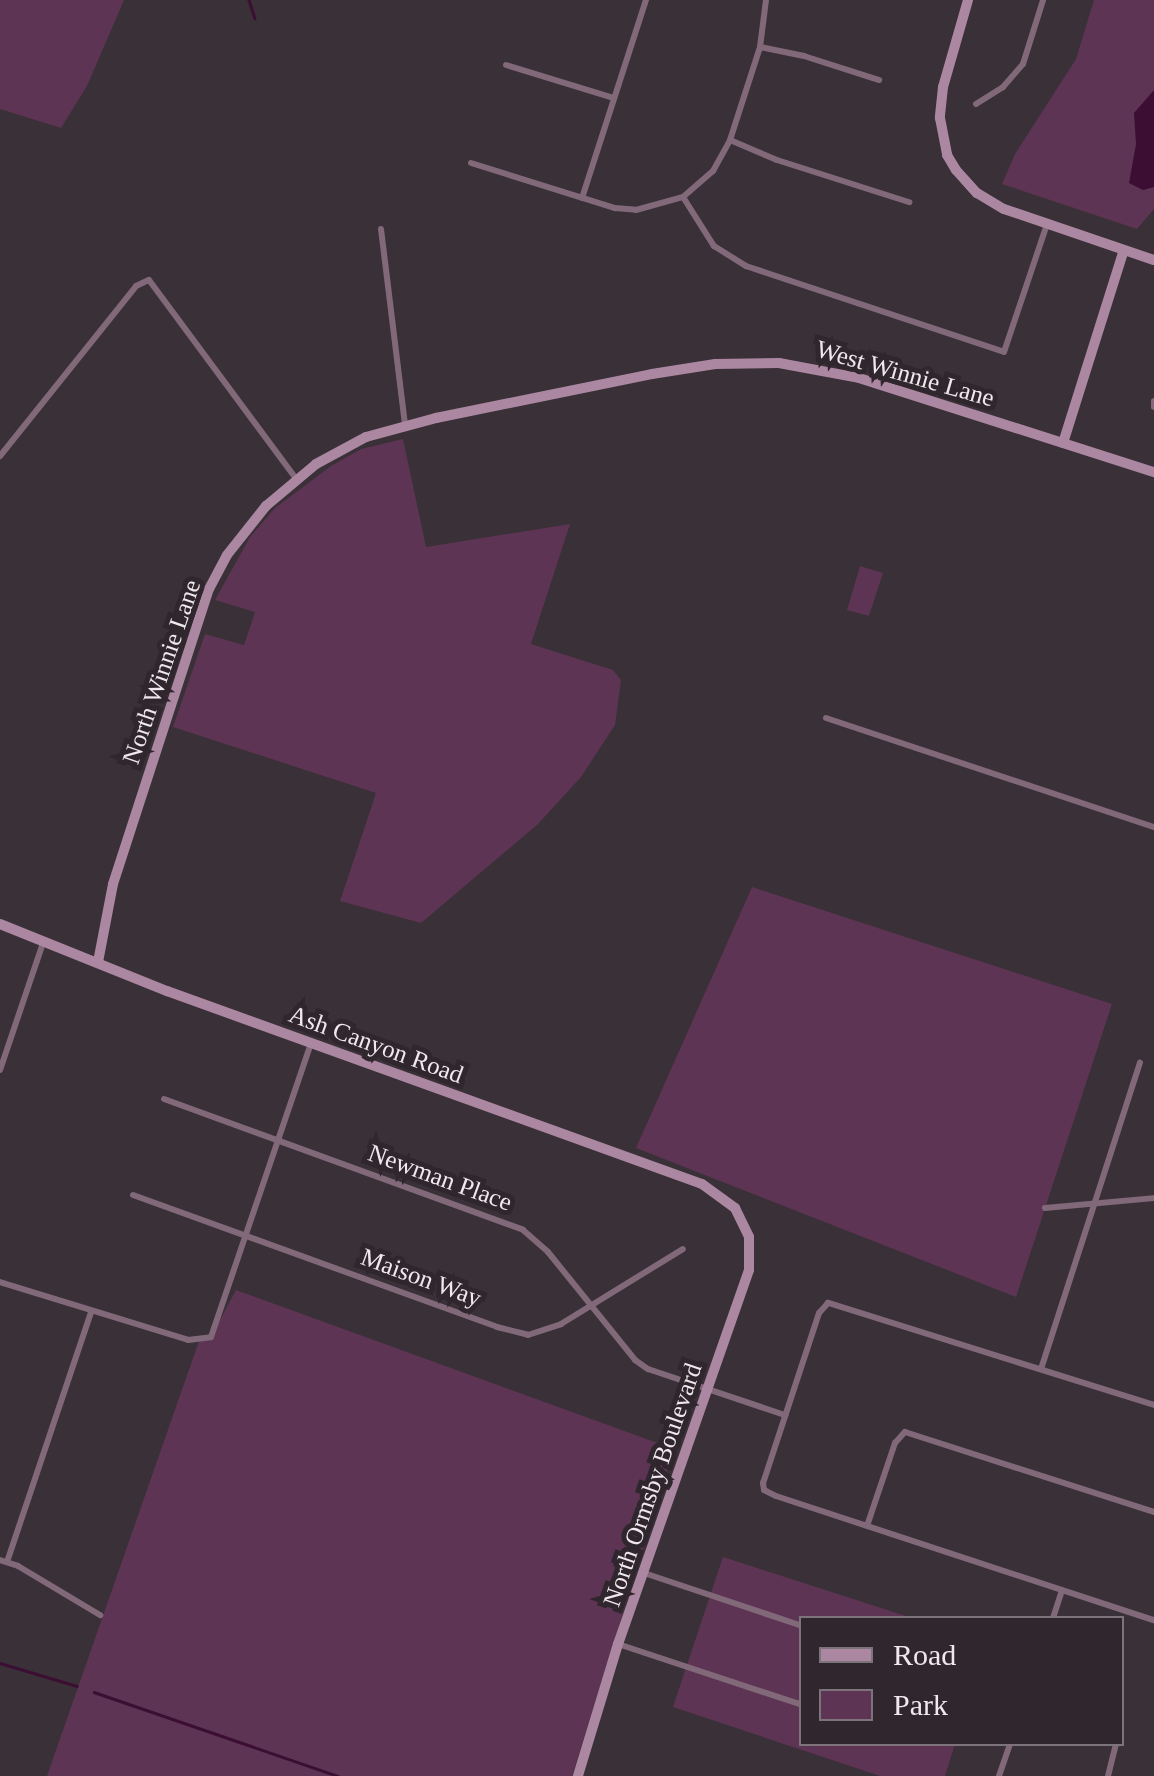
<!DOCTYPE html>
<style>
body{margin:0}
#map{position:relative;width:1154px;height:1776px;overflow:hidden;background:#3a3037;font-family:Georgia,serif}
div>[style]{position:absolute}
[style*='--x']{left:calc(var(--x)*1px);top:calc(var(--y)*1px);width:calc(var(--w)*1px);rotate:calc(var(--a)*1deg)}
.green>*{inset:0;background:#5d3453}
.water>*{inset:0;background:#3c0e33}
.stream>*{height:2.5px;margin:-1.25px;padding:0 1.25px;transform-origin:1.25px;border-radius:1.25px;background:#3c0e33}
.street>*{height:6px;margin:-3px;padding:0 3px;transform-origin:3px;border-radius:3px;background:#81697a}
.secondary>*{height:10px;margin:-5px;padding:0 5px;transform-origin:5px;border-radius:5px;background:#ac87a2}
span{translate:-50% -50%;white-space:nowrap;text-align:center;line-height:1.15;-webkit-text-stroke:10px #30262d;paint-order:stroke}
.street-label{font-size:25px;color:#efe8ed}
.legend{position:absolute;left:799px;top:1616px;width:325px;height:130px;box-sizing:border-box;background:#30262d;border:2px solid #7c747a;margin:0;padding:12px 18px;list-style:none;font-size:30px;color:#efe8ed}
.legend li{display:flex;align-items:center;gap:20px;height:50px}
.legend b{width:50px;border:2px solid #7c747a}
</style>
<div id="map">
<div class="green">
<i style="clip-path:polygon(0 0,124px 0,87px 86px,61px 128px,0 109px)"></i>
<i style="clip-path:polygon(1094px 0,1154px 0,1154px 209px,1137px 229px,1002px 184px,1015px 154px,1076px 59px)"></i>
<i style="clip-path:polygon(403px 439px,426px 547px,570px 524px,531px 644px,613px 670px,621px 680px,615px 725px,581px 777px,538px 824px,421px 923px,340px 901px,376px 793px,173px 727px,205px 634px,244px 645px,255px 612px,215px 600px,250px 537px,275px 508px,331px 466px,361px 449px)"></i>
<i style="clip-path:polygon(860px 566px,883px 573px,869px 616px,847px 610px)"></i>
<i style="clip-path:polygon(752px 887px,1112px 1004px,1016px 1297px,636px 1148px)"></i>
<i style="clip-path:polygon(236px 1290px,674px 1449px,572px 1776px,47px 1776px,199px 1341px,211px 1337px)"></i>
<i style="clip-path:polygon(723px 1557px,912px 1618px,802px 1618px,802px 1744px,955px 1744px,945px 1776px,880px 1776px,673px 1707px)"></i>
</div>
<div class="water">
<i style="clip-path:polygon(1154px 90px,1154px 187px,1143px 190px,1129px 183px,1136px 144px,1134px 113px)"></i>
</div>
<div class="stream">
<i style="--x:249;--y:0;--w:19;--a:72"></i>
<i style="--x:0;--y:1663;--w:80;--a:16.6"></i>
<i style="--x:94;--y:1692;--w:258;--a:19"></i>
</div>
<div class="street">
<i style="--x:760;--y:47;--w:45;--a:11.6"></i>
<i style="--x:804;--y:56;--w:79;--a:17.7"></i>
<i style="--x:506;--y:65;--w:113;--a:17"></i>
<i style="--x:976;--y:104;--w:32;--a:-32"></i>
<i style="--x:1003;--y:87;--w:30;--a:-49"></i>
<i style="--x:1023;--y:64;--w:67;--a:-72.6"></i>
<i style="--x:730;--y:140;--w:51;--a:23.1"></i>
<i style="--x:777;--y:160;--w:139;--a:17.7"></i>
<i style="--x:471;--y:163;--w:151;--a:17.4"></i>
<i style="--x:615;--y:208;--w:21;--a:5"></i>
<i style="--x:636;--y:210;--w:49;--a:-15.5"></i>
<i style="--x:683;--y:197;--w:40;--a:-41"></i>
<i style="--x:713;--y:171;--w:35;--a:-61"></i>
<i style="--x:730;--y:140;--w:98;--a:-72.1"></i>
<i style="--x:760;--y:47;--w:47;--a:-82.7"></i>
<i style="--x:683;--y:197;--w:58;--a:57.7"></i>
<i style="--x:714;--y:246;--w:38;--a:32"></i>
<i style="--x:746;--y:266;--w:272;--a:18.4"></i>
<i style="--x:1004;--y:352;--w:135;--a:-71.4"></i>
<i style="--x:582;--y:198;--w:208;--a:-72.1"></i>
<i style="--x:381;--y:229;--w:197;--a:83"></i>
<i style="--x:1154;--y:401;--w:6;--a:90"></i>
<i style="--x:0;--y:456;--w:218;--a:-51.3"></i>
<i style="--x:136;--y:286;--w:14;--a:-25"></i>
<i style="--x:149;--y:280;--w:247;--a:53.5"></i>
<i style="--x:826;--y:718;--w:346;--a:18.4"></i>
<i style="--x:0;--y:1070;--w:137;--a:-71.3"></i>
<i style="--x:164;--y:1099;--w:382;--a:20"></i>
<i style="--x:523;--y:1230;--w:33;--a:41"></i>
<i style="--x:548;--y:1252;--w:139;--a:51.1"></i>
<i style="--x:635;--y:1360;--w:16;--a:35"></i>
<i style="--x:648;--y:1369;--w:145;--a:18.6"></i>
<i style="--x:133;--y:1195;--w:387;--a:19.9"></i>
<i style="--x:497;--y:1327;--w:32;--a:14"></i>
<i style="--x:528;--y:1335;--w:35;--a:-18"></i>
<i style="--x:561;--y:1324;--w:143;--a:-31.6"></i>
<i style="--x:1045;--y:1208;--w:109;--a:-5.2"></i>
<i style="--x:0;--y:1282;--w:197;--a:17.1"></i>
<i style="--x:188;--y:1340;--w:23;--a:-7"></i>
<i style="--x:211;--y:1337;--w:310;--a:-71.2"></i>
<i style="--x:1041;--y:1369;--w:322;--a:-72.1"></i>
<i style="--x:1154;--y:1405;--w:342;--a:-162.6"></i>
<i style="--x:828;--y:1303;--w:13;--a:132"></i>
<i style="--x:819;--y:1313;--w:179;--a:108.2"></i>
<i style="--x:763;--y:1483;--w:7;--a:82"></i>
<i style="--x:764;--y:1490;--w:13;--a:27"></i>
<i style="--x:776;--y:1496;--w:398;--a:18.2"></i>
<i style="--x:867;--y:1526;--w:88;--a:-71.4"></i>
<i style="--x:895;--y:1443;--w:15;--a:-48"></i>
<i style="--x:905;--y:1432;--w:262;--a:17.8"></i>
<i style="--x:0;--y:1560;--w:19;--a:18"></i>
<i style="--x:18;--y:1566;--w:96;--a:30.9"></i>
<i style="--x:7;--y:1562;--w:264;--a:-71.4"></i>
<i style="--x:644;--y:1573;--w:167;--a:18.5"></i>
<i style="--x:1053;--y:1618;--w:29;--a:-72"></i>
<i style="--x:618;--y:1644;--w:194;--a:18.3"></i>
<i style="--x:999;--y:1776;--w:34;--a:-71"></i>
<i style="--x:1108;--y:1776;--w:33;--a:-76"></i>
</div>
<div class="secondary">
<i style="--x:968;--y:0;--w:91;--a:106"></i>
<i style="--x:943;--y:87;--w:31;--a:96"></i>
<i style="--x:940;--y:118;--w:38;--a:79"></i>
<i style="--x:947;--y:155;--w:17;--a:59"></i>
<i style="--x:956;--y:170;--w:31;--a:48"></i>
<i style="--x:977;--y:193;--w:31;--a:31"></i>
<i style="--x:1004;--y:209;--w:158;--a:18.8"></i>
<i style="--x:1063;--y:443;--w:202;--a:-72.5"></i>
<i style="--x:0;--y:924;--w:180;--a:21.9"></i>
<i style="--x:167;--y:991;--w:569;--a:19.84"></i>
<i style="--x:702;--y:1184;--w:41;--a:36"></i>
<i style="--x:735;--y:1208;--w:32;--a:64"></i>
<i style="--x:749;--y:1237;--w:33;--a:90"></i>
<i style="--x:749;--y:1270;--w:396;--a:109.3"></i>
<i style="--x:618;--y:1644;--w:138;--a:106.9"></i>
<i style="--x:98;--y:962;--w:79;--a:-79.1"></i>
<i style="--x:113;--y:884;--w:310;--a:-72"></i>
<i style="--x:209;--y:589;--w:38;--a:-62"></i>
<i style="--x:227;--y:555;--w:63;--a:-51.5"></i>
<i style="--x:266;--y:506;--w:65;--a:-40"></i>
<i style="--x:316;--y:464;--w:57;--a:-28.4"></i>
<i style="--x:366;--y:437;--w:73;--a:-15.2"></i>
<i style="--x:436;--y:418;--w:220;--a:-11.5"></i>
<i style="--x:652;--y:374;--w:64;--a:-9"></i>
<i style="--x:715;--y:364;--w:64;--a:-0.9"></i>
<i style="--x:779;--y:363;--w:81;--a:10.6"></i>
<i style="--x:859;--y:378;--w:310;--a:17.7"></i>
</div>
<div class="street-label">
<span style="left:905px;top:374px;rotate:16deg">West Winnie Lane</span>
<span style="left:162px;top:672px;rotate:-71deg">North Winnie Lane</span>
<span style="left:376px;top:1045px;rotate:20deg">Ash Canyon Road</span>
<span style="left:440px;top:1178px;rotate:20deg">Newman Place</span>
<span style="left:421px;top:1278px;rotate:20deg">Maison Way</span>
<span style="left:653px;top:1485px;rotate:-71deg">North Ormsby Boulevard</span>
</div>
<ul class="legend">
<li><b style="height:12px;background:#ac87a2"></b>Road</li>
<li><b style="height:28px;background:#5d3453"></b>Park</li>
</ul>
</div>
